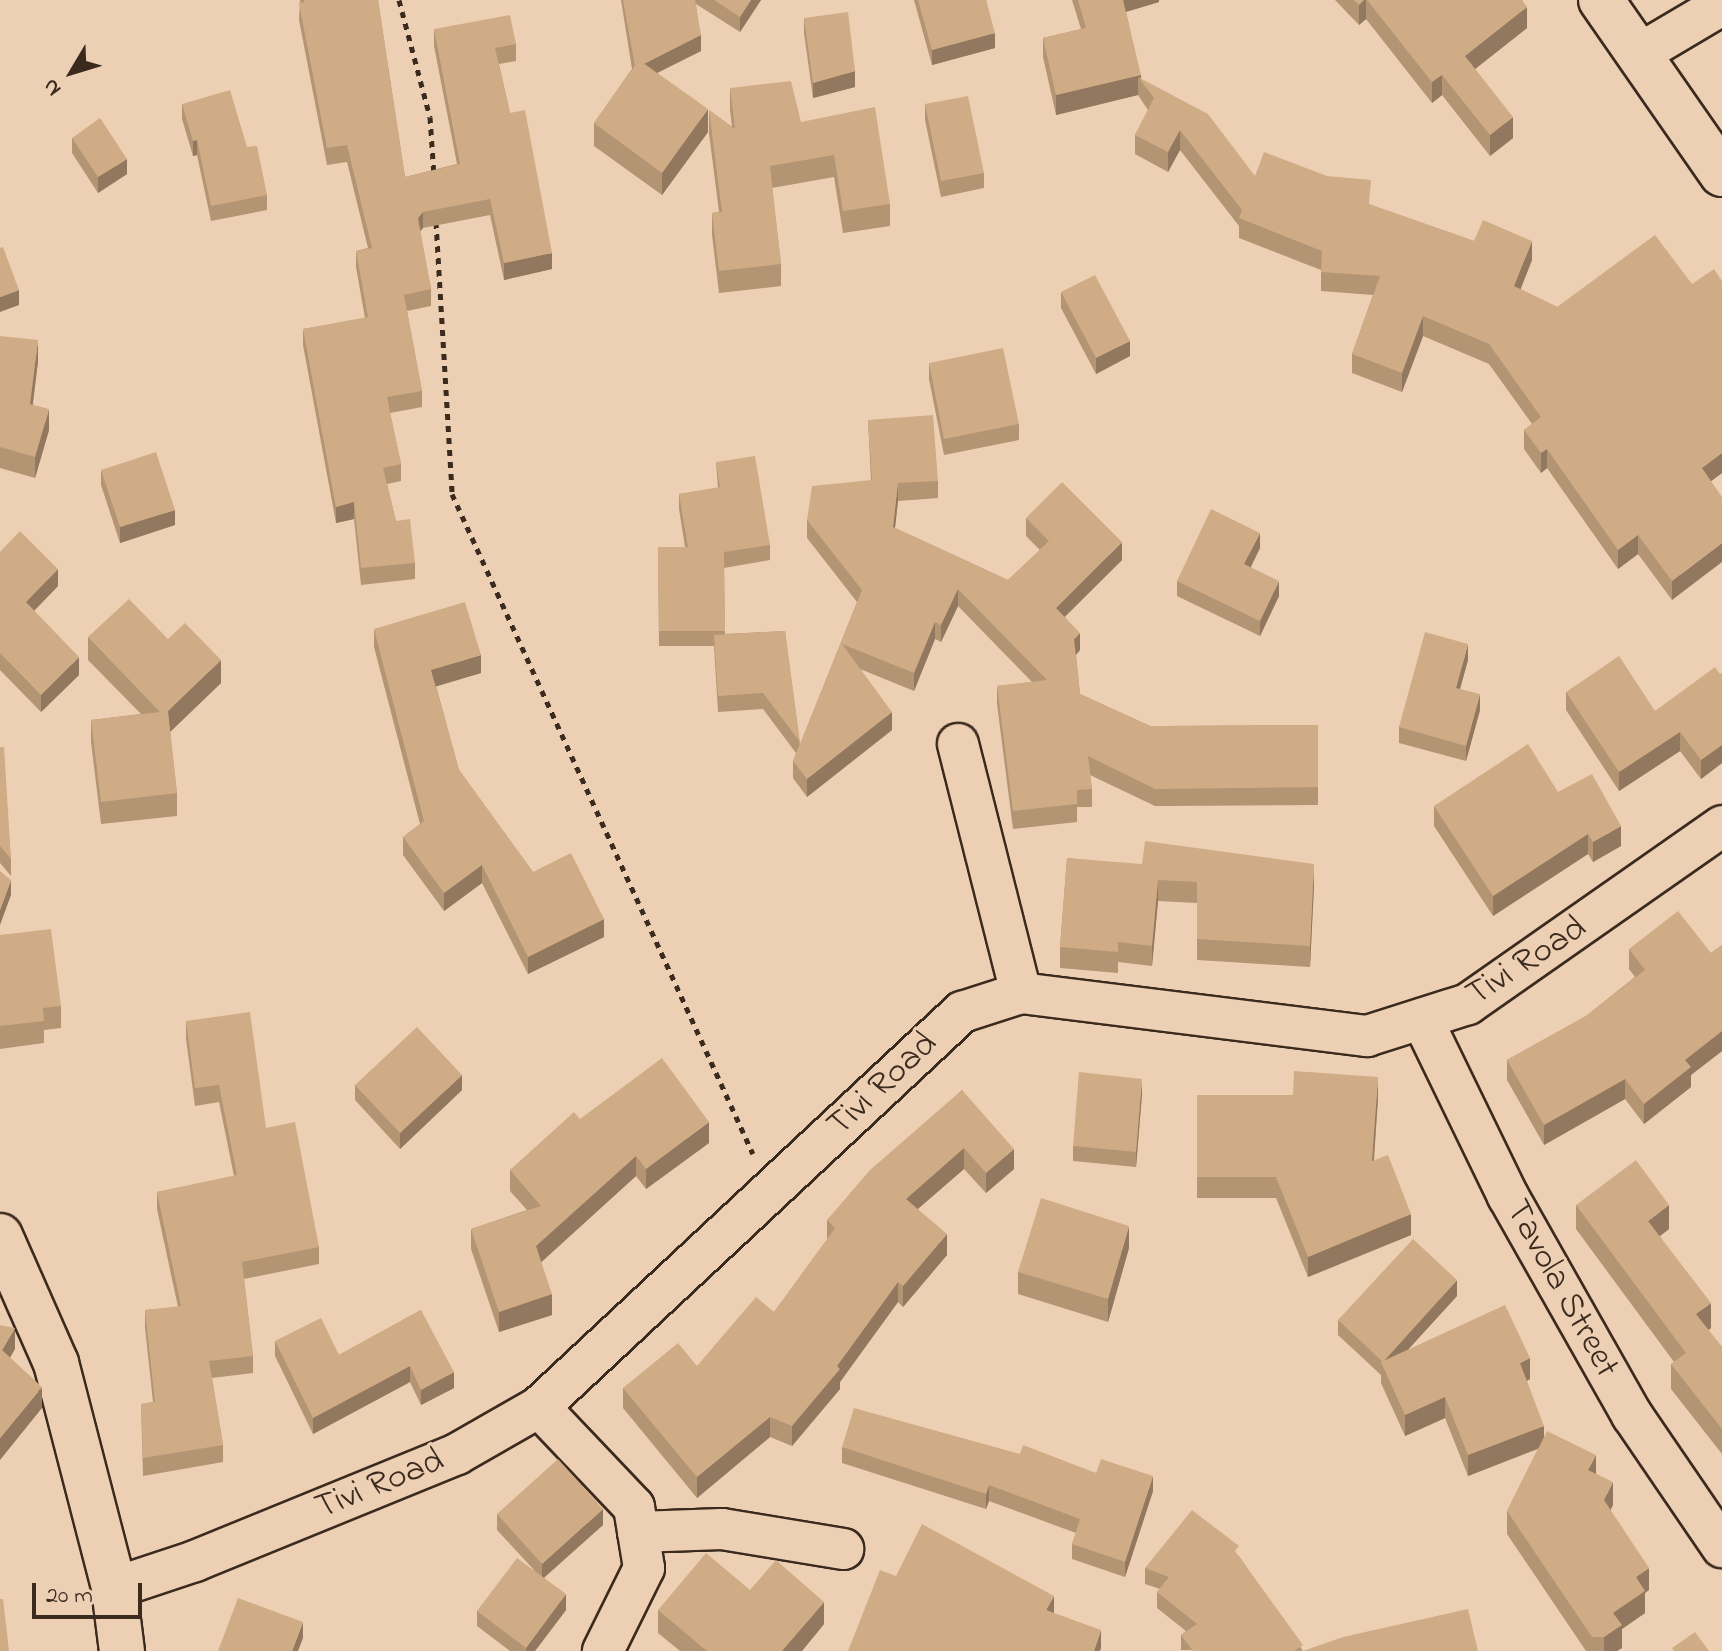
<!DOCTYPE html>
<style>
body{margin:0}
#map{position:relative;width:1722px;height:1651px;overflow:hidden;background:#edd0b4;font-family:"Indie Flower",sans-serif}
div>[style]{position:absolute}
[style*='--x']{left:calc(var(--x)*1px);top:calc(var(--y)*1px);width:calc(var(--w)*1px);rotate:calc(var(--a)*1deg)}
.path>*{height:5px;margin-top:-2.5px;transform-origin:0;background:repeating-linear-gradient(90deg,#3b2a1e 0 6px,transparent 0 12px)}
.roads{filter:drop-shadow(2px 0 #3b2a1e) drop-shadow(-2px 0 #3b2a1e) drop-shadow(0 2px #3b2a1e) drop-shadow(0 -2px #3b2a1e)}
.minor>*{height:40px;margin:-20px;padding:0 20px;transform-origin:20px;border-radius:20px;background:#edd0b4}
.tertiary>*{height:44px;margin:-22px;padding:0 22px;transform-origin:22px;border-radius:22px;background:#edd0b4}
.wall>*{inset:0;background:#b39473}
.shaded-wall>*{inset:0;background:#92785e}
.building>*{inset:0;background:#d0ac86}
span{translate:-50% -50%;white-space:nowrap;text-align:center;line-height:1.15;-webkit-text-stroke:6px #edd0b4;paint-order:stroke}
.street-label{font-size:36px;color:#3b2a1e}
.north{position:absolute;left:32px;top:32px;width:80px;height:80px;-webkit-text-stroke:6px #edd0b4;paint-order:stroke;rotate:232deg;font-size:22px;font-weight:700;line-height:32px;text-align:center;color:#3b2a1e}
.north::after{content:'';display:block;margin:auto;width:28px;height:36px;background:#3b2a1e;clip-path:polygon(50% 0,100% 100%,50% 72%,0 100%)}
.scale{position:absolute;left:32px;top:1583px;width:110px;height:36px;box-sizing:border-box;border:4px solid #3b2a1e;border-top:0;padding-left:10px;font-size:24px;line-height:28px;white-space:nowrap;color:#3b2a1e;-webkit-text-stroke:6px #edd0b4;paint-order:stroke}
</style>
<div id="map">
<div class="path">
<i style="--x:399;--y:0;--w:121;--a:75.2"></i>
<i style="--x:430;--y:117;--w:59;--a:86.1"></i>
<i style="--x:436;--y:222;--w:272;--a:86.6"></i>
<i style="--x:452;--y:494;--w:725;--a:65.48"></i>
</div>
<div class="roads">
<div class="minor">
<i style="--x:1639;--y:54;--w:96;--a:-30.6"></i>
<i style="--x:958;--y:744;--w:257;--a:75.8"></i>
<i style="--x:1422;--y:1019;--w:197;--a:64.1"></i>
<i style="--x:1508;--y:1196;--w:252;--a:60.5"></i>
<i style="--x:1632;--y:1415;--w:160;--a:55.7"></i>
<i style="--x:539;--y:1407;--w:138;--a:46.5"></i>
<i style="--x:634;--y:1507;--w:62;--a:80.7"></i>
<i style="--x:644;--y:1568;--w:93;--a:116.3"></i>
<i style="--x:638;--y:1532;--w:84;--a:-2"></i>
<i style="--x:722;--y:1529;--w:123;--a:9.4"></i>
<i style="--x:114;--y:1588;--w:85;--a:-18.4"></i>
<i style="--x:195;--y:1561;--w:283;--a:-22.2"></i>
<i style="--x:457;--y:1454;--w:95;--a:-29.8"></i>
<i style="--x:539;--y:1407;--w:579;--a:-43.04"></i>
<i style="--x:962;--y:1012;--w:62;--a:-17.9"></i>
<i style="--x:1021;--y:993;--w:349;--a:7.1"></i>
<i style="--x:1367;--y:1036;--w:106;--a:-17.6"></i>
<i style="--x:1468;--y:1004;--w:310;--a:-35"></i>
</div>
<div class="tertiary">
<i style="--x:1601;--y:0;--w:212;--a:55.2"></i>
<i style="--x:0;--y:1236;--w:139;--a:66.2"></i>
<i style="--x:56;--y:1363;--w:232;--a:75.5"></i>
<i style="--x:114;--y:1588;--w:64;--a:82.8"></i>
</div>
</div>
<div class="wall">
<i style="clip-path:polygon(300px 0,378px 0,405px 177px,457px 164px,434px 46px,434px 29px,516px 44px,516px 61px,499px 64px,510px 113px,552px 269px,504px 280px,490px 215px,423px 228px,420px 231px,431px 289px,431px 306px,407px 311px,422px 391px,422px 407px,390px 413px,401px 464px,401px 481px,387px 484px,396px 521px,415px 563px,415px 579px,361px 585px,354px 519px,336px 523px,303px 345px,303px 329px,365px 318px,356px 267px,356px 251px,368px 248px,347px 162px,327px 165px,299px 20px)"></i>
<i style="clip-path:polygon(621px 0,761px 0,740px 32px,696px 4px,701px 51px,657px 73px,708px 132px,662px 195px,594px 146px,594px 123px,632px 69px)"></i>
<i style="clip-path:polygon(914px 0,986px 0,995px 48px,932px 65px)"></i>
<i style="clip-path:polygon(1072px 0,1159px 0,1159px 2px,1126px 12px,1141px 79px,1255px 176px,1371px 205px,1474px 241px,1532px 260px,1520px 289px,1557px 307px,1722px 281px,1722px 473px,1711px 481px,1672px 600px,1638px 554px,1618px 569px,1547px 468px,1541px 473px,1524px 449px,1524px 430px,1532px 424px,1489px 364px,1423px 336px,1402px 392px,1352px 373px,1352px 354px,1373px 295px,1321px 291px,1321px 270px,1239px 238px,1239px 226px,1180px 150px,1168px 172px,1135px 154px,1135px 135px,1148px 110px,1138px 95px,1056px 115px,1043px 57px,1043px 38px,1081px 29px)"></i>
<i style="clip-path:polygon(1335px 0,1522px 0,1527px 28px,1475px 69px,1513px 138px,1490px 156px,1442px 95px,1432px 103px,1366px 19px,1359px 25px)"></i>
<i style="clip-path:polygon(804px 18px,855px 87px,813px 98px,804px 33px)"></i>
<i style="clip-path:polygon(730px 88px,801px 122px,890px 204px,890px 226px,843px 233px,834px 177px,772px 188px,781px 264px,781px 286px,719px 293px,712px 235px,712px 213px,719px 212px,709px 133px,709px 110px,732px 127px,730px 110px)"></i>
<i style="clip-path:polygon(182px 104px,247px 147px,267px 195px,267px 210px,211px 221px,197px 155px,193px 156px,182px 119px)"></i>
<i style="clip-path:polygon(925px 104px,984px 173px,984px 188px,941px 197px,925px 120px)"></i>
<i style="clip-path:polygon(72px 138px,127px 174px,98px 193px,72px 153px)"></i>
<i style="clip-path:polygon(1061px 292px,1130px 356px,1096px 374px,1061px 308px)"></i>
<i style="clip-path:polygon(0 336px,38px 361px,33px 404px,49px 430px,35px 478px,0 468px)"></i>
<i style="clip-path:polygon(929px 363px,1019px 424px,1019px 440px,944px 455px,929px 379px)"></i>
<i style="clip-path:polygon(868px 420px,938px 481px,938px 498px,898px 501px,895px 528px,1008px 580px,1040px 550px,1026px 536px,1026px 518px,1122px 560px,1065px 617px,1080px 650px,1076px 655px,1080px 694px,1150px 726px,1318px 725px,1318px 805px,1155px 806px,1090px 775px,1092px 789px,1092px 807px,1077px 807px,1077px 822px,1013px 829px,997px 704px,997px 686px,1032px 682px,958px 606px,941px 642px,935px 639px,914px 691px,860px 669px,892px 730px,807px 797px,793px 778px,793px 761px,796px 753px,763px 709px,718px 712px,714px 646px,659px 646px,658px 547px,685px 547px,679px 509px,679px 494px,718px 488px,716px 462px,770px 545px,770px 560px,724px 568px,725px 634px,785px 631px,800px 745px,857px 602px,807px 538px,807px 520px,871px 480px)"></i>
<i style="clip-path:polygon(101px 470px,175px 525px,120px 543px,101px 485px)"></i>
<i style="clip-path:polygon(1260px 548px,1251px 567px,1279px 596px,1260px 636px,1177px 596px,1177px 581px)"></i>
<i style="clip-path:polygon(0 552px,58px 586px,34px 611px,79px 675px,41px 712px,0 670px)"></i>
<i style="clip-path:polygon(374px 629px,481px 673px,436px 686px,459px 770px,533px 872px,604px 937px,528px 974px,482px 883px,444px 911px,403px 855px,403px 837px,420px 824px,374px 647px)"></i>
<i style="clip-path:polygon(88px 637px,168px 639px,221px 683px,170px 732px,177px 793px,177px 816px,101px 824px,91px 742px,91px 720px,141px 714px,88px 660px)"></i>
<i style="clip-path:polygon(1468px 660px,1460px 689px,1480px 710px,1466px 761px,1399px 743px,1399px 727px)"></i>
<i style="clip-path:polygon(1722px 673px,1722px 763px,1701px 779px,1680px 751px,1619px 791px,1566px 710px,1566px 692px,1655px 711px)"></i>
<i style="clip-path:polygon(0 747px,11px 859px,11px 876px,0 863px)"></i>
<i style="clip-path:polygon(1558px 792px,1621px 846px,1593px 862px,1588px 854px,1493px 916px,1434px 826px,1434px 806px)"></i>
<i style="clip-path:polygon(1067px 858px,1314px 885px,1310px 967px,1197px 960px,1197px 903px,1158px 901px,1152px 966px,1118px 962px,1118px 973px,1060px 968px,1060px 947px)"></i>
<i style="clip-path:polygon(0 935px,61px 1006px,61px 1028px,44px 1030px,44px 1043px,0 1049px)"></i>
<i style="clip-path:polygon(1722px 945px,1722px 1051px,1691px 1075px,1691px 1087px,1644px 1124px,1625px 1099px,1544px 1145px,1507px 1080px,1507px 1060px,1586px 1016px,1635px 977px,1629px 969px,1629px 949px,1711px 953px)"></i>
<i style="clip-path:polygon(186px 1021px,266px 1128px,319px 1247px,319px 1264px,244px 1279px,253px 1356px,253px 1373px,212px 1378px,223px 1445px,223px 1462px,143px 1476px,141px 1404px,153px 1402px,145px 1328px,145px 1310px,178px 1307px,157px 1209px,157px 1192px,234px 1176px,219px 1102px,195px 1106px,186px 1039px)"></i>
<i style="clip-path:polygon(355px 1085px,462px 1090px,400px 1149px,355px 1100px)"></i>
<i style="clip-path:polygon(962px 1090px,1014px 1169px,986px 1193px,964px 1169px,918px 1209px,947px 1255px,903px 1307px,898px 1302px,840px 1382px,840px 1389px,792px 1446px,770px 1437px,697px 1498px,623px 1408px,623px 1388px,697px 1366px,774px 1312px,827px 1240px,827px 1220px)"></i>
<i style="clip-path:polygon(1142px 1094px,1136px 1167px,1073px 1161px,1073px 1146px)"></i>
<i style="clip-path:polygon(1197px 1095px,1378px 1098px,1374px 1161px,1411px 1235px,1308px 1277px,1276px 1198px,1197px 1198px)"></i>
<i style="clip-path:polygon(580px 1119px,709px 1143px,646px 1189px,636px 1176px,541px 1262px,552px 1315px,499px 1332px,471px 1249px,471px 1229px,527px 1210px,510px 1191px,510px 1170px)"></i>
<i style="clip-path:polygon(1576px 1205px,1669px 1229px,1660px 1236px,1711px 1328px,1708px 1330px,1722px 1347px,1722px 1454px,1671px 1389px,1671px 1364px,1674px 1362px,1576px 1229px)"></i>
<i style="clip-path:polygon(1129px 1248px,1108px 1322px,1018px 1294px,1018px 1272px)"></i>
<i style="clip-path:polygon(1457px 1296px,1408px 1349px,1530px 1379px,1527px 1381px,1544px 1437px,1596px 1473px,1613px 1505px,1610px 1510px,1649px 1590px,1645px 1593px,1645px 1613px,1622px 1629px,1622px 1648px,1617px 1651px,1586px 1651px,1507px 1534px,1507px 1511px,1538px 1449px,1468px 1476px,1445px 1418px,1405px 1436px,1381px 1383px,1381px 1375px,1338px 1335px,1338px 1320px)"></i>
<i style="clip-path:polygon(421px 1310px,454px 1388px,421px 1405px,410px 1382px,313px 1434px,275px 1356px,275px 1341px,339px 1355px)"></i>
<i style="clip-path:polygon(842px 1447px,1020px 1454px,1096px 1473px,1153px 1491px,1125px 1577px,1072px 1559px,1072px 1544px,1076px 1533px,989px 1501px,986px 1509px,842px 1463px)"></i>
<i style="clip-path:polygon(497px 1514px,603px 1525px,544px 1578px,566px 1610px,535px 1651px,510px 1651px,477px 1626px,477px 1611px,534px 1570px,497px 1530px)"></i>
<i style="clip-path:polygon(1239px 1556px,1303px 1651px,1181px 1650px,1181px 1635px,1186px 1631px,1157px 1608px,1157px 1592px,1160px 1589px,1145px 1584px,1145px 1568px)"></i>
<i style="clip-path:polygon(658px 1610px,824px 1624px,802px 1651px,680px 1651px,658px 1633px)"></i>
</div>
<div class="shaded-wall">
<i style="clip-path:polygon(751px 0,761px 0,740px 32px,740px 17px)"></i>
<i style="clip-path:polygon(1122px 0,1159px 0,1159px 2px,1122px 13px)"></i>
<i style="clip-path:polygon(1364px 0,1366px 0,1366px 19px,1359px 25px,1359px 5px)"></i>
<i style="clip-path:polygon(1527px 7px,1527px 28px,1465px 77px,1465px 56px)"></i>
<i style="clip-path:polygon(995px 33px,995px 48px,932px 65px,932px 50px)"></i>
<i style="clip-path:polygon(701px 35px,701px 51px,635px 84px,635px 68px)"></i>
<i style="clip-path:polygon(855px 71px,855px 87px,813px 98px,813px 83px)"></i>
<i style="clip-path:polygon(1141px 75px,1141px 81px,1138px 77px,1138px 95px,1056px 115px,1056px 95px)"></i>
<i style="clip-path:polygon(1442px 75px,1442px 95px,1432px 103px,1432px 82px)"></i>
<i style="clip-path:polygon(708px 109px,708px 132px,662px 195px,662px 173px)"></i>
<i style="clip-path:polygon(1513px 117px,1513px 138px,1490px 156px,1490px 135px)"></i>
<i style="clip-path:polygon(1180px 130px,1180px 150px,1168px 172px,1168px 152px)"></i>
<i style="clip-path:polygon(197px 140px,197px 155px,193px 156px,193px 141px)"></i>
<i style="clip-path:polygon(127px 159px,127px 174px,98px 193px,98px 177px)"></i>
<i style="clip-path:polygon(423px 212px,423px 228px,418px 234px,418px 218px)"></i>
<i style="clip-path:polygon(1532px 241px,1532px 260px,1514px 306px,1514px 286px)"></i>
<i style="clip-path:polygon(552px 253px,552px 269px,504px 280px,504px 263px)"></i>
<i style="clip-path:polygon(19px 290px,19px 305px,0 312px,0 297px)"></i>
<i style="clip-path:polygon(1423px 316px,1423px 336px,1402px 392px,1402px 373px)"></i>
<i style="clip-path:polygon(38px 340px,38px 361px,30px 425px,30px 404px)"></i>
<i style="clip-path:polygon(1130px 341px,1130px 356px,1096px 374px,1096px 358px)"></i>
<i style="clip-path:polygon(49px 409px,49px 430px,35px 478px,35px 457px)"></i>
<i style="clip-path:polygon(1547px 449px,1547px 468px,1541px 473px,1541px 453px)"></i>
<i style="clip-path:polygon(1722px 453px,1722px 473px,1702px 488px,1702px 468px)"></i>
<i style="clip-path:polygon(898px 483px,898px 501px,893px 545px,893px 527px)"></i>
<i style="clip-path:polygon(354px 502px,354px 519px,336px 523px,336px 507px)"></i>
<i style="clip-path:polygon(175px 510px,175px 525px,120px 543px,120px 527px)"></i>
<i style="clip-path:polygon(1260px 533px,1260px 548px,1244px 580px,1244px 564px)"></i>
<i style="clip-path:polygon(1638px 535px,1638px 554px,1618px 569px,1618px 550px)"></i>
<i style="clip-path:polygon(1122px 542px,1122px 560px,1056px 625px,1056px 608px)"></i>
<i style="clip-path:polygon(1722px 543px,1722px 562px,1672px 600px,1672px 581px)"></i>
<i style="clip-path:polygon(58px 569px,58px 586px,26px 619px,26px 602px)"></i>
<i style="clip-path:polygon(1279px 581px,1279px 596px,1260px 636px,1260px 621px)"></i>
<i style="clip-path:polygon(958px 589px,958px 606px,941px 642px,941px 625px)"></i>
<i style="clip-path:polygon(935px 622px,935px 639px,914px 691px,914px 673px)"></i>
<i style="clip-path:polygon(1080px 633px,1080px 650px,1074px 657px,1074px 639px)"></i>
<i style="clip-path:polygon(1468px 644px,1468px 660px,1456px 703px,1456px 688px)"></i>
<i style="clip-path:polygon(481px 655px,481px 673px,431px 688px,431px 670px)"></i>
<i style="clip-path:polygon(79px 657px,79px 675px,41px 712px,41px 695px)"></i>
<i style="clip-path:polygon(221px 660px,221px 683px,168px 734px,168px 711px)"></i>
<i style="clip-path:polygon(1480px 694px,1480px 710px,1466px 761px,1466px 746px)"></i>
<i style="clip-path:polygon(892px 712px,892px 730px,807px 797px,807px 779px)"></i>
<i style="clip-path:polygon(1680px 732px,1680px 751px,1619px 791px,1619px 772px)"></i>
<i style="clip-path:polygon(1722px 745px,1722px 763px,1701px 779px,1701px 760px)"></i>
<i style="clip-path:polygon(1621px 826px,1621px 846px,1593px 862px,1593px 842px)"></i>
<i style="clip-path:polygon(1588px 834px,1588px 854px,1493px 916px,1493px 896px)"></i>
<i style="clip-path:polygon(1314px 864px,1314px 885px,1310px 967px,1310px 946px)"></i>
<i style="clip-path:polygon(482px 865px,482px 883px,444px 911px,444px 893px)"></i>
<i style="clip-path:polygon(11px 880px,11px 895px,0 925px,0 910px)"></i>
<i style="clip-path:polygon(1158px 880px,1158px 901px,1152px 966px,1152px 946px)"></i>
<i style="clip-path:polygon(604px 919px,604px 937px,528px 974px,528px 957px)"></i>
<i style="clip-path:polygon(1722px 1031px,1722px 1051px,1691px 1075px,1691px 1087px,1644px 1124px,1644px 1104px,1685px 1060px)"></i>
<i style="clip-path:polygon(462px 1075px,462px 1090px,400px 1149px,400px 1133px)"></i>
<i style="clip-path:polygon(1378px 1077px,1378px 1098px,1372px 1182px,1372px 1161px)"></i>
<i style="clip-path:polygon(1142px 1079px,1142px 1094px,1136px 1167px,1136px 1152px)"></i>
<i style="clip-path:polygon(1625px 1079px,1625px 1099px,1544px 1145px,1544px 1125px)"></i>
<i style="clip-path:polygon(709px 1122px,709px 1143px,646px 1189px,646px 1169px)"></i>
<i style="clip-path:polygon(964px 1148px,964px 1169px,906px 1219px,906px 1199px)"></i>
<i style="clip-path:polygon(1014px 1149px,1014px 1169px,986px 1193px,986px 1173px)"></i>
<i style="clip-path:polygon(636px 1156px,636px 1176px,536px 1267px,536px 1246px)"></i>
<i style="clip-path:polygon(1669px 1205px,1669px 1229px,1648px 1245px,1648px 1221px)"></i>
<i style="clip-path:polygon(1411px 1214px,1411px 1235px,1308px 1277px,1308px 1257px)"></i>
<i style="clip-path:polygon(1129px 1226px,1129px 1248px,1108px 1322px,1108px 1299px)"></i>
<i style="clip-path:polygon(947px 1234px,947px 1255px,903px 1307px,903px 1286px)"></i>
<i style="clip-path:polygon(1457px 1280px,1457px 1296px,1386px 1374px,1383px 1362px)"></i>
<i style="clip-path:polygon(898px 1282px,898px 1302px,840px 1382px,840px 1389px,792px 1446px,792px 1426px,837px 1366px)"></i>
<i style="clip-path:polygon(552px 1294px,552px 1315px,499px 1332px,499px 1312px)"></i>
<i style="clip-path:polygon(1711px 1303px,1711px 1328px,1696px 1339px,1696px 1314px)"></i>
<i style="clip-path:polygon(15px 1328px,15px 1349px,2px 1372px,2px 1350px)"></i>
<i style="clip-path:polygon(1530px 1358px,1530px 1379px,1520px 1384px,1520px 1363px)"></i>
<i style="clip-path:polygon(410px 1366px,410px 1382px,313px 1434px,313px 1418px)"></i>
<i style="clip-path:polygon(454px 1372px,454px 1388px,421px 1405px,421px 1390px)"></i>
<i style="clip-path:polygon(42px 1387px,42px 1408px,0 1460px,0 1438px)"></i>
<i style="clip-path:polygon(1445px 1397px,1445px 1418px,1405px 1436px,1405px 1415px)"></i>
<i style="clip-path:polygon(770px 1417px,770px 1437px,697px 1498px,697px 1477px)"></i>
<i style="clip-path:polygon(1544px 1426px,1544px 1446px,1468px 1476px,1468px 1455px)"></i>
<i style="clip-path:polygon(1596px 1455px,1596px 1478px,1588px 1470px)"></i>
<i style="clip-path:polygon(1153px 1476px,1153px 1491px,1125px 1577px,1125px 1562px)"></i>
<i style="clip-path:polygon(1613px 1482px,1613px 1505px,1604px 1523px,1604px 1500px)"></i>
<i style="clip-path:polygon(989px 1485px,989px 1501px,986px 1509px,986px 1494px)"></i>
<i style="clip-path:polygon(603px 1509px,603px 1525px,542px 1579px,542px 1564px)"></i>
<i style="clip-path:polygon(1649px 1568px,1649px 1590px,1645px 1593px,1645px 1613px,1622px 1629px,1622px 1648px,1617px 1651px,1604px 1651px,1604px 1637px,1613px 1613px,1636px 1577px)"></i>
<i style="clip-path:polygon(566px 1594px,566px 1610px,535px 1651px,526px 1651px,526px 1648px)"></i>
<i style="clip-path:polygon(1054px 1596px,1054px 1614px,1046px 1610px)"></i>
<i style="clip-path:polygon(824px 1602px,824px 1624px,802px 1651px,782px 1651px)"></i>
<i style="clip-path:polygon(303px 1622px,303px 1638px,298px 1651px,292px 1651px)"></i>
<i style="clip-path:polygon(1101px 1630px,1101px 1648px,1100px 1651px,1094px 1651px)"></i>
</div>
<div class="building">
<i style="clip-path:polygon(304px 0,378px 0,405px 177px,460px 164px,434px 29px,510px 15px,516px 44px,495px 48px,510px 113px,525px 110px,552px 253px,504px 263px,490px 199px,423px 212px,418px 218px,431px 289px,404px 295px,422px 391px,387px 397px,401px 464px,383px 468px,396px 521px,410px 519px,415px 563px,361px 568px,354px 502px,336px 507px,303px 329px,368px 317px,356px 251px,372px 248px,347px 145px,327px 148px,299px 3px,304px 2px)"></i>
<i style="clip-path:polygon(623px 0,695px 0,701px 35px,644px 64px,639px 60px,635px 66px)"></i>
<i style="clip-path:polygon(714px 0,751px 0,740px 17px)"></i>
<i style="clip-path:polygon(918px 0,986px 0,995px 33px,932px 50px)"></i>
<i style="clip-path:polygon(1078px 0,1123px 0,1141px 75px,1056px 95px,1043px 38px,1086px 28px)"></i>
<i style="clip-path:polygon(1354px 0,1364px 0,1359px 5px)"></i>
<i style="clip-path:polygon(1367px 0,1522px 0,1527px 7px,1465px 56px,1513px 117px,1490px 135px,1442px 75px,1432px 82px)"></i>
<i style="clip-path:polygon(848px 12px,855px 71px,813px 83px,804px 18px)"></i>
<i style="clip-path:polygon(639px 60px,708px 109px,662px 173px,594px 123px)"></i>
<i style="clip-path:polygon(1138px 77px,1208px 114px,1255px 176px,1264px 152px,1327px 176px,1371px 180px,1369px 204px,1474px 241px,1483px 220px,1532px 241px,1514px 286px,1557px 307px,1655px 235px,1692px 284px,1714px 269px,1722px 281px,1722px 453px,1702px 468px,1722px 497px,1722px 543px,1672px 581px,1638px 535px,1618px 550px,1547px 449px,1541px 453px,1524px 430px,1541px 417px,1489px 344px,1423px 316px,1402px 373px,1352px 354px,1380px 276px,1321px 272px,1322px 251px,1239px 218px,1242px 210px,1180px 130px,1168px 152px,1135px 135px,1154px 98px)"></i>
<i style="clip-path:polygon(791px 81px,801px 122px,875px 107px,890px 204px,843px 211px,834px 155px,770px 166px,781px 264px,719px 271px,712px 213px,722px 212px,709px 110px,735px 129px,730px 88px)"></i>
<i style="clip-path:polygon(230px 90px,247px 147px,257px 146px,267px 195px,211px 206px,197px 140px,193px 141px,182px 104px)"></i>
<i style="clip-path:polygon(968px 96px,984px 173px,941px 181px,925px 104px)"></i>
<i style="clip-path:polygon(100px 118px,127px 159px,98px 177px,72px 138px)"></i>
<i style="clip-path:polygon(3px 247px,19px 290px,0 297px,0 248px)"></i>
<i style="clip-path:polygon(1095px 275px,1130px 341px,1096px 358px,1061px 292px)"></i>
<i style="clip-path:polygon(0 336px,38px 340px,30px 404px,49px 409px,35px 457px,0 447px)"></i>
<i style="clip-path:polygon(1003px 348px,1019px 424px,944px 439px,929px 363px)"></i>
<i style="clip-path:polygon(933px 415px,938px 481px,898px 483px,893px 527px,1008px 580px,1049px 541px,1026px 518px,1062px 482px,1122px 542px,1056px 608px,1080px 633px,1074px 639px,1080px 694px,1150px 726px,1318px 725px,1318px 787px,1155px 789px,1088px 756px,1092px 789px,1077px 790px,1077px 804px,1013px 811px,997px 686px,1047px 680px,958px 589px,941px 625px,935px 622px,914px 673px,842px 644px,892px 712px,807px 779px,793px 761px,862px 590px,807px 520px,812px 486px,872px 480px,868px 420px)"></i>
<i style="clip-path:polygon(156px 452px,175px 510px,120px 527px,101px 470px)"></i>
<i style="clip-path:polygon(755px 456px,770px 545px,724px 552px,725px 631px,659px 631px,658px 547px,688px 547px,679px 494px,720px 487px,716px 462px)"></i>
<i style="clip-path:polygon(1211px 509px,1260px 533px,1244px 564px,1279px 581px,1260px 621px,1177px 581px)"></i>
<i style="clip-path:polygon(20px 531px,58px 569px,26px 602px,79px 657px,41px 695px,0 653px,0 552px)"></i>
<i style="clip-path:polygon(129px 599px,168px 639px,185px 623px,221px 660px,168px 711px,177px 793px,101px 802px,91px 720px,160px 712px,88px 637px)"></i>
<i style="clip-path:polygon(465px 602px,481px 655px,431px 670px,459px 770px,533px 872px,571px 853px,604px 919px,528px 957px,482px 865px,444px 893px,403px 837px,424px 821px,374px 629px)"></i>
<i style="clip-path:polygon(785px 631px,800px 742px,763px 693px,718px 696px,714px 635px)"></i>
<i style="clip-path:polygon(1425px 632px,1468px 644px,1456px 688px,1480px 694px,1466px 746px,1399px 727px)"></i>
<i style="clip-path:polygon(1619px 656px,1655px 711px,1715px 667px,1720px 674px,1722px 673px,1722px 745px,1701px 760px,1680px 732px,1619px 772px,1566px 692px)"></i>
<i style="clip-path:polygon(1528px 744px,1558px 792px,1592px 774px,1621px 826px,1593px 842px,1588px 834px,1493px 896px,1434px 806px)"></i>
<i style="clip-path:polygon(0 747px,4px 747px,11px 859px,0 846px)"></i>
<i style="clip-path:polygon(1145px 841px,1314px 864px,1310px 946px,1197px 939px,1197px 882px,1158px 880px,1152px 946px,1118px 942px,1118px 952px,1060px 947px,1067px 858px,1142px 864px)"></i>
<i style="clip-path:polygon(0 871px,11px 880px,0 910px)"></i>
<i style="clip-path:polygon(1678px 911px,1711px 953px,1722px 945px,1722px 1031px,1685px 1060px,1691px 1067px,1644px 1104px,1625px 1079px,1544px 1125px,1507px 1060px,1586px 1016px,1645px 970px,1629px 949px)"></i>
<i style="clip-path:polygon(51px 929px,61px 1006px,43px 1008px,44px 1021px,0 1026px,0 935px)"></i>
<i style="clip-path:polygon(250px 1012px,266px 1128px,295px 1122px,319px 1247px,242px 1262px,253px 1356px,209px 1361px,223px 1445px,143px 1458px,141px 1404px,155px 1402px,145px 1310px,181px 1306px,157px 1192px,237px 1175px,219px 1085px,195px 1088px,186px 1021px)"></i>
<i style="clip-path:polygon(417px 1027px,462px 1075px,400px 1133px,355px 1085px)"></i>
<i style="clip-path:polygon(662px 1058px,709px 1122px,646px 1169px,636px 1156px,536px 1246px,552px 1294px,499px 1312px,471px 1229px,541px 1206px,510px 1170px,574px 1112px,580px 1119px)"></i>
<i style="clip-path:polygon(1294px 1071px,1378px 1077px,1372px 1161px,1388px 1155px,1411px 1214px,1308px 1257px,1276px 1177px,1197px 1177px,1197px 1095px,1293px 1095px)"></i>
<i style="clip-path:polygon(1079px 1072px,1142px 1079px,1136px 1152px,1073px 1146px)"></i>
<i style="clip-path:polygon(962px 1090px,1014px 1149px,986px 1173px,964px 1148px,906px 1199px,947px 1234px,903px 1286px,898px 1282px,837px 1366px,840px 1369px,792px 1426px,770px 1417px,697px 1477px,623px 1388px,678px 1343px,697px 1366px,756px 1297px,774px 1312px,835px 1228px,827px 1220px,870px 1170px)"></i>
<i style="clip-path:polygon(1636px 1160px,1669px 1205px,1648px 1221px,1711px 1303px,1696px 1314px,1722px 1347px,1722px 1429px,1671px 1364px,1686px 1353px,1576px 1205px)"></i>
<i style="clip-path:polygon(1041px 1198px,1129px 1226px,1108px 1299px,1018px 1272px)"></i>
<i style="clip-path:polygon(1413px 1239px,1457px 1280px,1383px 1362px,1338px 1320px)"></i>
<i style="clip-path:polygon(1505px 1305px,1530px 1358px,1520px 1363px,1544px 1426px,1468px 1455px,1445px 1397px,1405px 1415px,1381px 1362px)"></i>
<i style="clip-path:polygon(421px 1310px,454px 1372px,421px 1390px,410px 1366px,313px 1418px,275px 1341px,321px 1318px,339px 1355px)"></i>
<i style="clip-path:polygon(0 1325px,15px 1328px,2px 1350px,42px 1387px,0 1438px)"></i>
<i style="clip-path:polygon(854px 1408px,1020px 1454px,1023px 1445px,1096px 1473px,1101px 1459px,1153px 1476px,1125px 1562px,1072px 1544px,1080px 1519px,989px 1485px,986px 1494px,842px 1447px)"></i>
<i style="clip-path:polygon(1547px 1431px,1596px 1455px,1588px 1470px,1613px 1482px,1604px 1500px,1649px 1568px,1636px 1577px,1645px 1591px,1613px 1613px,1622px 1625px,1604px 1637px,1592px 1637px,1507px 1511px)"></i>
<i style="clip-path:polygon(558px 1459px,603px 1509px,542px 1564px,497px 1514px)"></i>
<i style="clip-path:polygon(1192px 1510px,1239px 1546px,1235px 1551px,1303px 1645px,1294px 1651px,1193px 1651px,1181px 1635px,1197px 1624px,1157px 1592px,1169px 1577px,1145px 1568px)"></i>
<i style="clip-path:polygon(922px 1524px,1054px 1596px,1046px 1610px,1101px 1630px,1094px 1651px,848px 1651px,880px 1570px,896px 1576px)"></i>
<i style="clip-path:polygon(706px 1553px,750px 1590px,776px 1560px,824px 1602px,782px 1651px,707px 1651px,658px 1610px)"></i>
<i style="clip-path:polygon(517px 1558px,566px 1594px,526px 1648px,477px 1611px)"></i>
<i style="clip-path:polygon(238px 1598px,303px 1622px,292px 1651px,218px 1651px)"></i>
<i style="clip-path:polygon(0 1599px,3px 1599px,9px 1651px,0 1651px)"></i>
<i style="clip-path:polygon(1468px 1609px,1478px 1651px,1303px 1651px,1343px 1637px)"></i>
<i style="clip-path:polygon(1695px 1632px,1709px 1651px,1674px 1651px,1672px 1648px)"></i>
</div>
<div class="street-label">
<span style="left:1527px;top:962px;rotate:-33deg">Tivi Road</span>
<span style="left:883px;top:1085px;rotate:-43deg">Tivi Road</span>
<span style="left:1561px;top:1289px;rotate:61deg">Tavola Street</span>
<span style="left:380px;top:1485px;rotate:-22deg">Tivi Road</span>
</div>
<div class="north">N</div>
<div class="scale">20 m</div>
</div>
